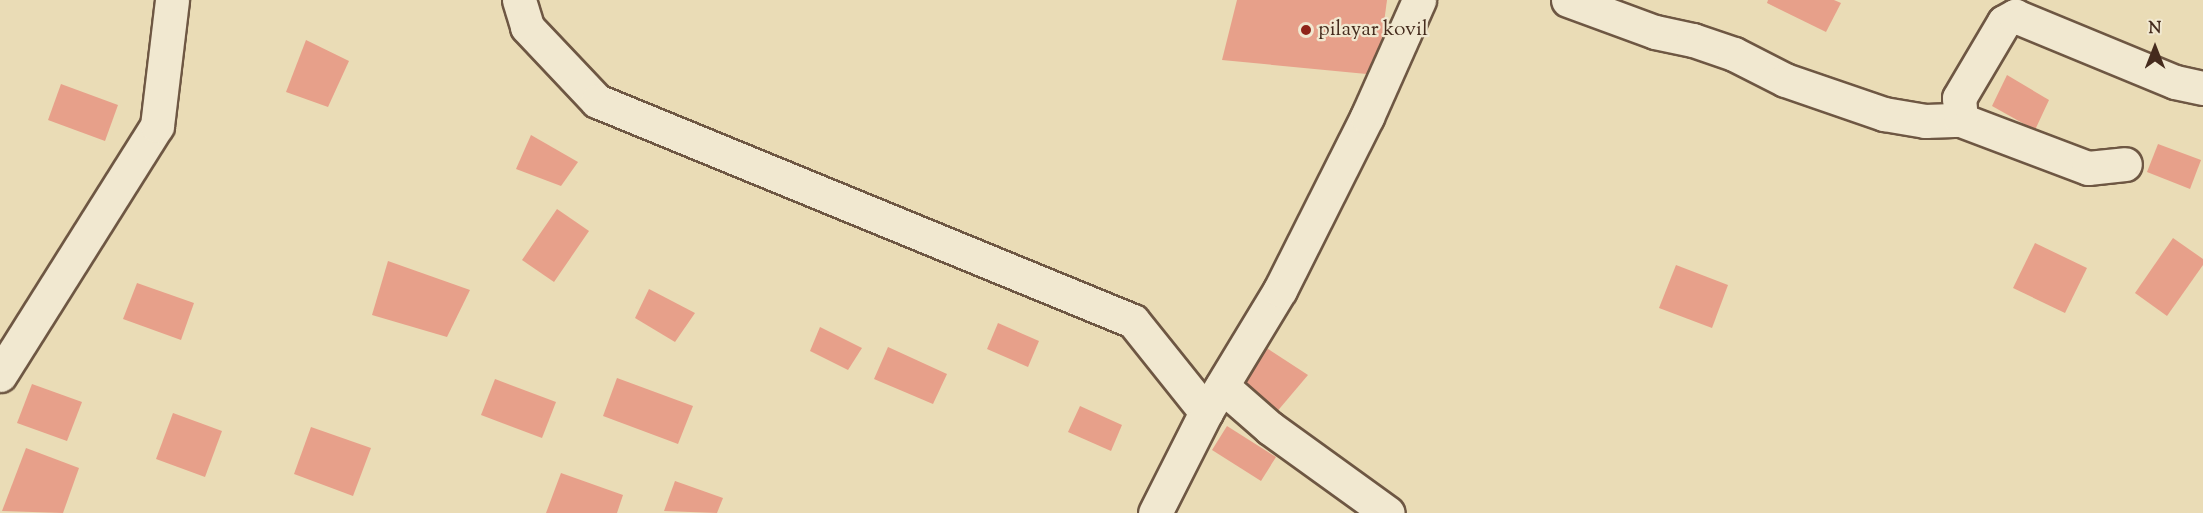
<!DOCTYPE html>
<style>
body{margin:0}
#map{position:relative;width:2203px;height:513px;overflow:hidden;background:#eadcb6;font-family:"Sorts Mill Goudy",serif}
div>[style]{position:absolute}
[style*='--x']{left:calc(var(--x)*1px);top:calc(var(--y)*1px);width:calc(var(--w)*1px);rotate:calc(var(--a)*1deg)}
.building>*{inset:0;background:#e7a08a}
.roads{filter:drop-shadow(2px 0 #6e5743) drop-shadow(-2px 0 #6e5743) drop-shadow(0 2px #6e5743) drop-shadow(0 -2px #6e5743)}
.minor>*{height:33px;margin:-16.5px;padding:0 16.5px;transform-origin:16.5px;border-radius:16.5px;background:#f1e8d0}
.dots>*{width:16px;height:16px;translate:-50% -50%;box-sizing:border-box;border:3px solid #f1e8d0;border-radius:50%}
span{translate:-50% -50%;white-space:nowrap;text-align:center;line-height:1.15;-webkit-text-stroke:4.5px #f1e8d0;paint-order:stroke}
.poi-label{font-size:21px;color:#452b1d}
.left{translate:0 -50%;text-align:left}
.north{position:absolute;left:2125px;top:18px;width:60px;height:60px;-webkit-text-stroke:4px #f1e8d0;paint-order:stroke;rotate:0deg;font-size:16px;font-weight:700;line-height:24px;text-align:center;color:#452b1d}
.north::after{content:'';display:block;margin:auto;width:21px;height:27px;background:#452b1d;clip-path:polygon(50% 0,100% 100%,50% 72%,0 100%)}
</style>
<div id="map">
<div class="building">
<i style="clip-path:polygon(1237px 0,1387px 0,1377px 75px,1222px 60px)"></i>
<i style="clip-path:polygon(1768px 0,1834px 0,1841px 3px,1826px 32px,1767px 3px)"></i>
<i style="clip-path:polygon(306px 40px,349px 61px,328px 107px,286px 92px)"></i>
<i style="clip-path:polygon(2007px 75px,2049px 100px,2035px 130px,1992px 106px)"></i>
<i style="clip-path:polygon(61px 84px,118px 105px,105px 141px,48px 120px)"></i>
<i style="clip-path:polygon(531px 135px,578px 162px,561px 186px,516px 169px)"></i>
<i style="clip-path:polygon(2158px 144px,2201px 160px,2190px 189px,2147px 172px)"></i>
<i style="clip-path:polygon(557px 209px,589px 231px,554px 282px,522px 260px)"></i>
<i style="clip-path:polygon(2173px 238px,2203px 259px,2203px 265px,2167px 316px,2135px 293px)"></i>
<i style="clip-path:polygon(2035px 243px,2087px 268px,2065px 313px,2013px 288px)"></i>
<i style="clip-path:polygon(388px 261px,470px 290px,447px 337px,372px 315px)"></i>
<i style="clip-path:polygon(1676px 265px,1728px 285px,1712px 328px,1659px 308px)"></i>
<i style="clip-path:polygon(137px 283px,194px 303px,181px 340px,123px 319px)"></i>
<i style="clip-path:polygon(649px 289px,695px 313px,675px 342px,635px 318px)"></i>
<i style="clip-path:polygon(998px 323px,1039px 341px,1028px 367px,987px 349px)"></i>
<i style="clip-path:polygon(820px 327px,862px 348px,848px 370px,810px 351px)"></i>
<i style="clip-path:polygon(888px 347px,947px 374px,933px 404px,874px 379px)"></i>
<i style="clip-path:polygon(1265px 347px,1308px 375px,1275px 414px,1236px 385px)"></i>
<i style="clip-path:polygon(617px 378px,693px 406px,678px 444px,603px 416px)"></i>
<i style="clip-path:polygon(495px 379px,556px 402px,542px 438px,481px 415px)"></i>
<i style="clip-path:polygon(32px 384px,82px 402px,67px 441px,17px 423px)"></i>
<i style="clip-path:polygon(1080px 406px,1122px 425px,1111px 451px,1068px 432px)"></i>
<i style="clip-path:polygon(173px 413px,222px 431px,205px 477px,156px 459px)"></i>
<i style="clip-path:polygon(1227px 426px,1276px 457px,1261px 481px,1212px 450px)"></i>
<i style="clip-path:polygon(311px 427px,371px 448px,353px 496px,294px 474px)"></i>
<i style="clip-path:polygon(26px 448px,79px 468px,63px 513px,2px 511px)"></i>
<i style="clip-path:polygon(561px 473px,623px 495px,617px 513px,546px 513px)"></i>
<i style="clip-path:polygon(675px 481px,723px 498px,717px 513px,664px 511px)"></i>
</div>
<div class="roads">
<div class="minor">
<i style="--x:519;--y:0;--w:28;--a:73"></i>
<i style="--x:527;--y:27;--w:102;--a:46.6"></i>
<i style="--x:597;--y:101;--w:579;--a:22.32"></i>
<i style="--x:1133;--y:321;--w:117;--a:51.3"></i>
<i style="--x:1206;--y:412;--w:113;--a:116.8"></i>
<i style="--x:1568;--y:0;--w:93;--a:20.2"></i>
<i style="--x:1655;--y:32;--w:39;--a:12"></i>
<i style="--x:1693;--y:40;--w:43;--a:18.9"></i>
<i style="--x:1734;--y:54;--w:57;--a:27"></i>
<i style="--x:1785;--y:80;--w:105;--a:19"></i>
<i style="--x:1884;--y:114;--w:42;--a:9.7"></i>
<i style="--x:1925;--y:121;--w:36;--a:-2"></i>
<i style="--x:1961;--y:120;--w:136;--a:20.7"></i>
<i style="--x:2088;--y:168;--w:37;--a:-6"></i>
<i style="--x:1961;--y:120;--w:22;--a:-95"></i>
<i style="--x:1959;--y:98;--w:88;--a:-59.4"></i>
<i style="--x:2004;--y:22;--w:13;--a:-29"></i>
<i style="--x:2015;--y:16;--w:173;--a:22.4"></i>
<i style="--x:2175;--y:82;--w:29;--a:12"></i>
<i style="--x:0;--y:375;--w:294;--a:-57.8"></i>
<i style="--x:157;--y:126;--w:127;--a:-83.2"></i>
<i style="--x:1222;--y:386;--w:64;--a:41.2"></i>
<i style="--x:1270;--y:428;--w:145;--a:35.8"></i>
<i style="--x:1206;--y:412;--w:143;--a:-58.8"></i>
<i style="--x:1280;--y:290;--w:194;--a:-63.3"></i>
<i style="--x:1367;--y:117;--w:128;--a:-66"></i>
</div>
</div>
<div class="dots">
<i style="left:1306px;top:30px;background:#8f2418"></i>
</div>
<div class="poi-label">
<span class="left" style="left:1318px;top:30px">pilayar kovil</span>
</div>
<div class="north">N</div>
</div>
